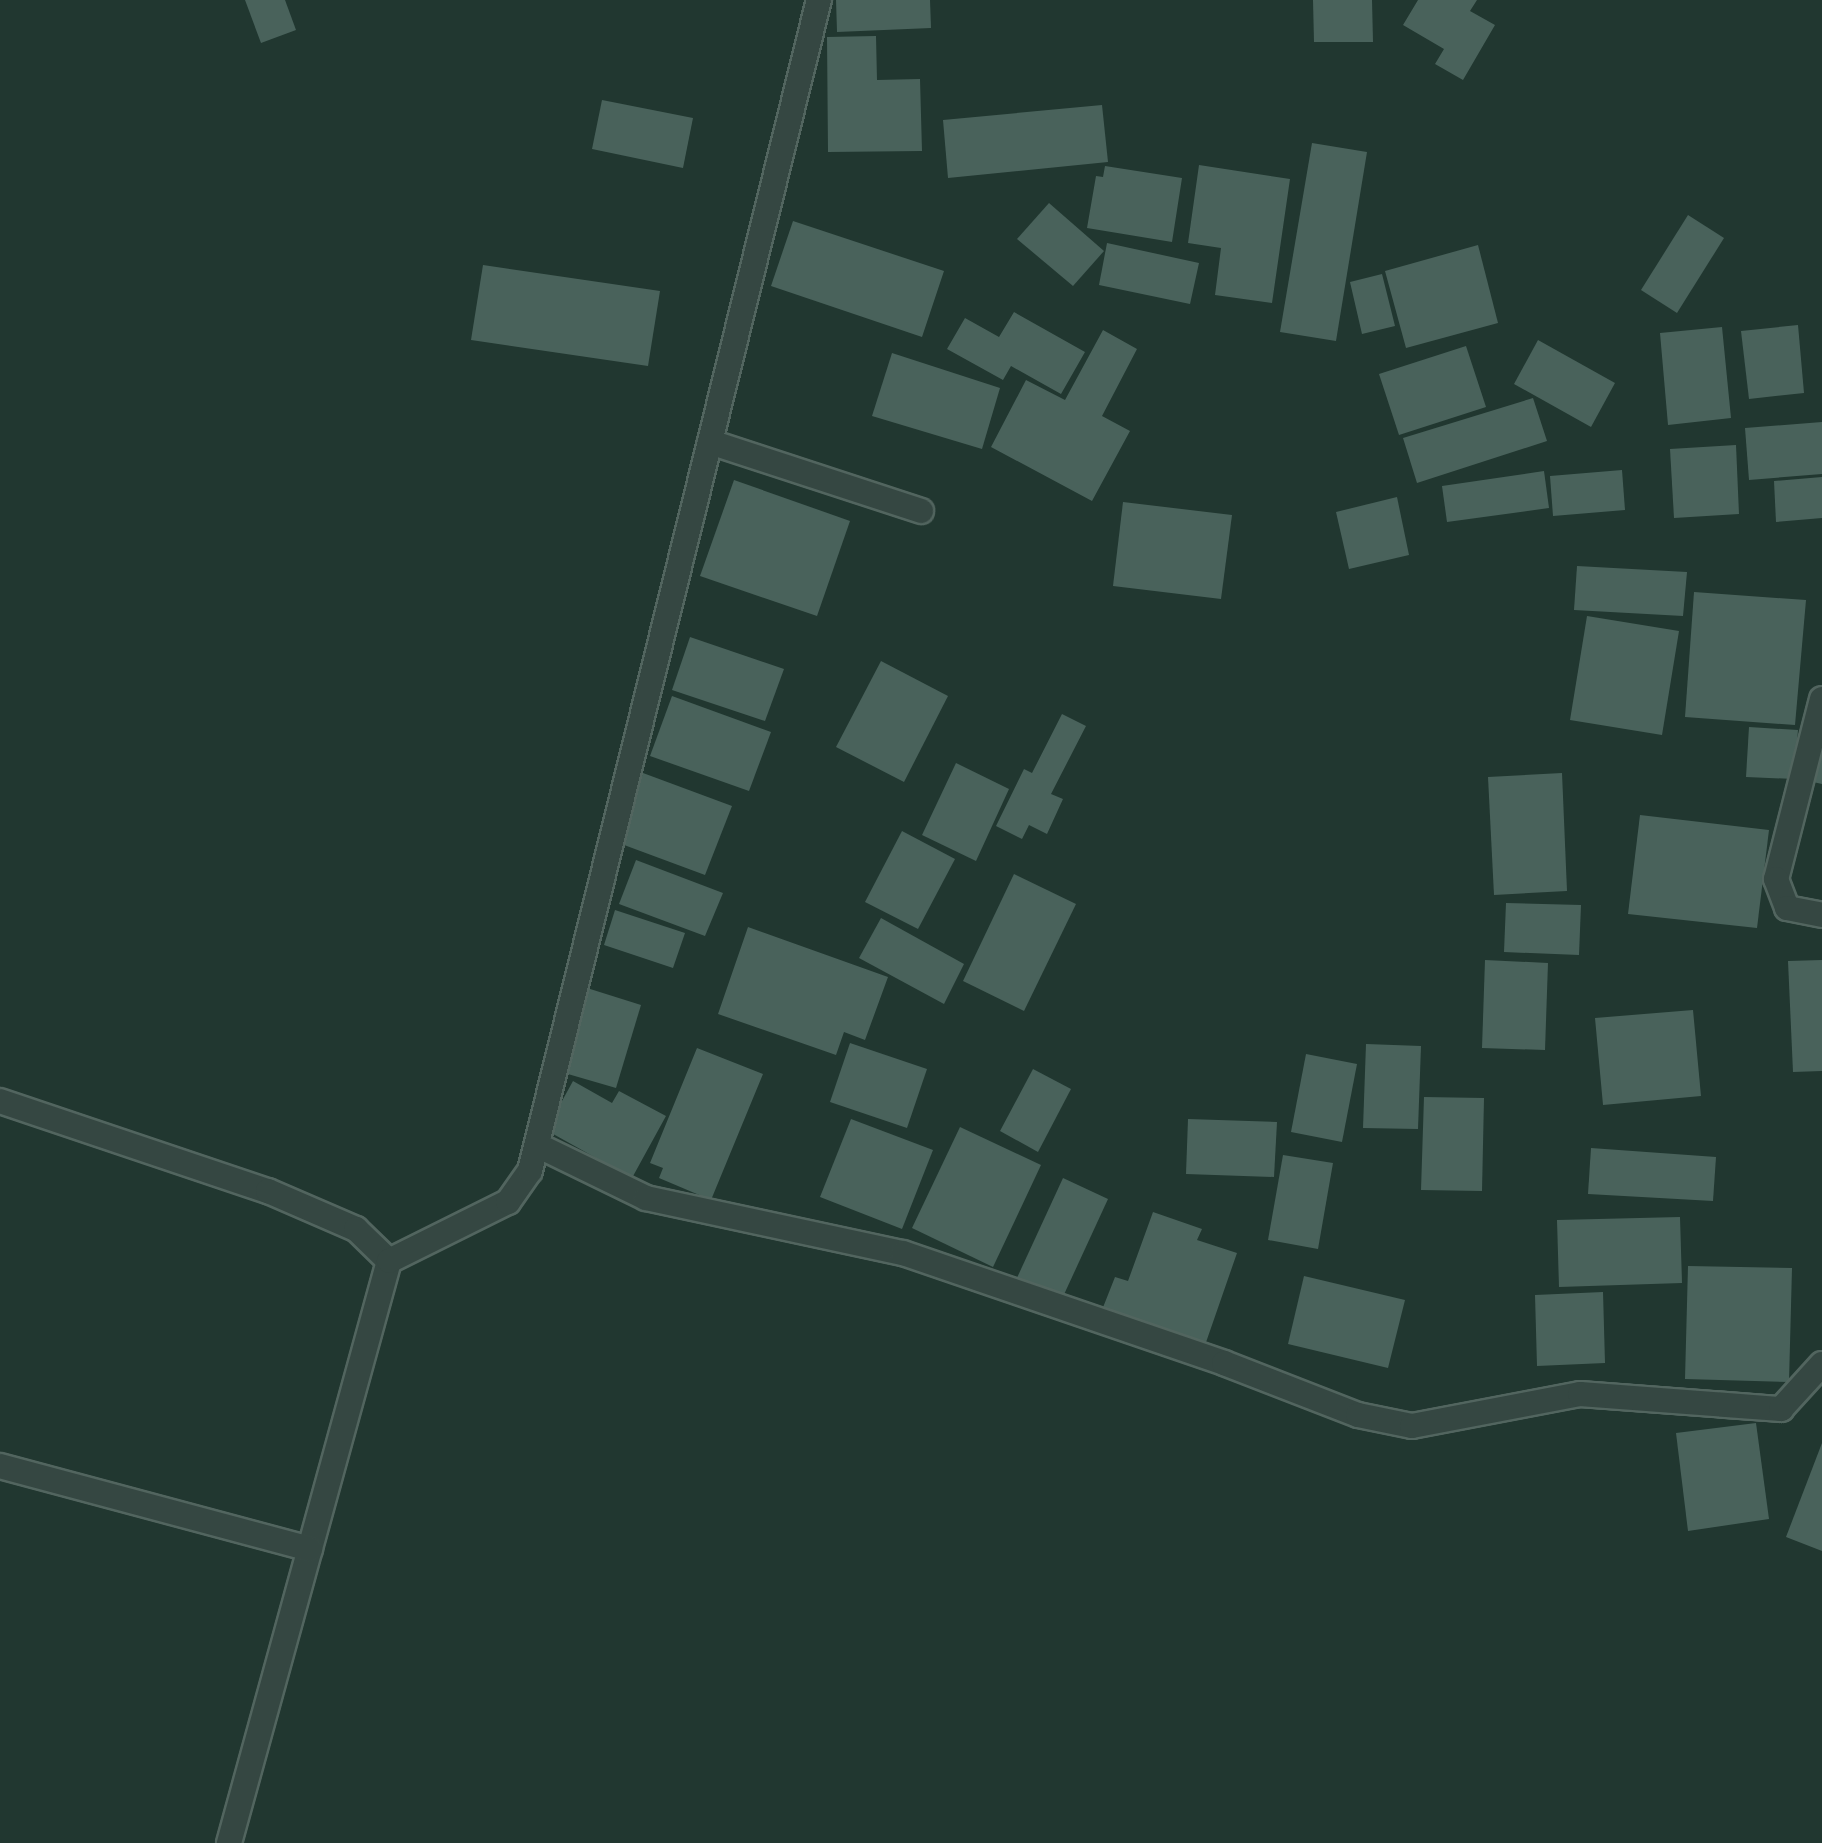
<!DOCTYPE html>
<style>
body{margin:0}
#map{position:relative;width:1822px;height:1843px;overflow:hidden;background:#213730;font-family:"Fira Sans",sans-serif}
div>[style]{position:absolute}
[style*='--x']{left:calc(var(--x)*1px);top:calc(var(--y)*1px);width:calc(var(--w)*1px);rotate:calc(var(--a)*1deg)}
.building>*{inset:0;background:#49625b}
.roads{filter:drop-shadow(2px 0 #52655f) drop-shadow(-2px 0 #52655f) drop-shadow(0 2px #52655f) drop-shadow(0 -2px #52655f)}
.service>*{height:24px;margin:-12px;padding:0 12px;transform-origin:12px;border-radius:12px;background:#354742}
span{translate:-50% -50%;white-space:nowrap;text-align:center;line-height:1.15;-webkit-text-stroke:7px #1a2c26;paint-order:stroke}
</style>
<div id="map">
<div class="building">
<i style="clip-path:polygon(245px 0,285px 0,296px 30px,261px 43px)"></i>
<i style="clip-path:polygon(836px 0,930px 0,931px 28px,837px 32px)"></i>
<i style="clip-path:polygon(1313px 0,1372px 0,1373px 42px,1314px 42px)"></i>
<i style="clip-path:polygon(1418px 0,1477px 0,1470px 11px,1495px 25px,1463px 80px,1435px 64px,1444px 49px,1403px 25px)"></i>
<i style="clip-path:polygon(876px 36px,877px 80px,920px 79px,922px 151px,828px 152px,827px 37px)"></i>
<i style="clip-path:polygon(602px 100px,693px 118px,683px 168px,592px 149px)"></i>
<i style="clip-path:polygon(1102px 105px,1108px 162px,948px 178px,943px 120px)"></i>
<i style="clip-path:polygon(1312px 143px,1367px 152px,1336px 341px,1280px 332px)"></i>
<i style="clip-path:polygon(1199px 165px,1290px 179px,1272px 303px,1215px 295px,1221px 248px,1188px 243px)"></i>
<i style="clip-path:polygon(1105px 166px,1182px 178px,1172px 242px,1087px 228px,1096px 176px,1103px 177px)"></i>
<i style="clip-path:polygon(1049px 203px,1104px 251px,1073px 286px,1017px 239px)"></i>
<i style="clip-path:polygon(1688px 215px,1724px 238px,1677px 313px,1641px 290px)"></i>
<i style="clip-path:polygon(793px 221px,944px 271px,922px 337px,771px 286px)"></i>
<i style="clip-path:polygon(1107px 243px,1199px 263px,1190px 304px,1099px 285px)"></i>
<i style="clip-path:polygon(1478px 245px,1498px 323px,1406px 348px,1385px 271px)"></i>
<i style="clip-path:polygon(483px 265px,660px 291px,648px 366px,471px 340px)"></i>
<i style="clip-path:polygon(1382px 274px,1395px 326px,1362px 334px,1350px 282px)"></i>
<i style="clip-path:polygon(1014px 312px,1085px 352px,1061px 394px,1011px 366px,1003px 380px,947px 349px,965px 318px,999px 337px)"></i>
<i style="clip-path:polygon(1798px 325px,1804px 393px,1749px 399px,1741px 331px)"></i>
<i style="clip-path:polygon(1722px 327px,1731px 418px,1668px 425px,1660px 333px)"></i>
<i style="clip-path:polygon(1103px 330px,1137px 349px,1102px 416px,1130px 431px,1092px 501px,991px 447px,1026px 380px,1065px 400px)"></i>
<i style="clip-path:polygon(1538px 340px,1615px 383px,1591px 427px,1514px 384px)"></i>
<i style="clip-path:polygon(1466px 346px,1486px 407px,1399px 435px,1379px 374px)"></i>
<i style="clip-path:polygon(892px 353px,1000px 388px,982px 449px,872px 416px)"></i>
<i style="clip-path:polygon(1533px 398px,1547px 441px,1417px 483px,1403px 438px)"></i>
<i style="clip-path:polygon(1822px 422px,1822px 474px,1749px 480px,1745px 428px)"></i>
<i style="clip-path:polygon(1736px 445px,1739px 514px,1674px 518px,1670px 449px)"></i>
<i style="clip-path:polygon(1622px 470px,1625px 510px,1553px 516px,1550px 476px)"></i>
<i style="clip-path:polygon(1544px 471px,1549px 508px,1447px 522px,1442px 486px)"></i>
<i style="clip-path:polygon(1822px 477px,1822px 518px,1776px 522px,1774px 481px)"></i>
<i style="clip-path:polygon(734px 480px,850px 521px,817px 616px,700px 576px)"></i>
<i style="clip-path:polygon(1397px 497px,1409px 555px,1349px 569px,1336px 512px)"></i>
<i style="clip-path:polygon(1123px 502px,1232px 515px,1221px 599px,1113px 586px)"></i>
<i style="clip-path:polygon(1577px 566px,1687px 572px,1683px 616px,1574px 610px)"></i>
<i style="clip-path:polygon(1694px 592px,1806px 600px,1795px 725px,1685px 717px)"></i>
<i style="clip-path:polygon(1587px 616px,1679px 631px,1662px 735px,1570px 720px)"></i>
<i style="clip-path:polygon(690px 637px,784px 669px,765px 721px,672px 690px)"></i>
<i style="clip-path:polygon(881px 661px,948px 696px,904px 782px,836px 747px)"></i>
<i style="clip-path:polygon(672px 696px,771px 732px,749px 791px,650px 756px)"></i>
<i style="clip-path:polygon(1062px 714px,1086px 726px,1051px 794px,1063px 799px,1047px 834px,1029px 825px,1022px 839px,996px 826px,1024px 769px,1032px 773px)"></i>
<i style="clip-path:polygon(1749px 727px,1798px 730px,1794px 779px,1746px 777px)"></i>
<i style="clip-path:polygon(1821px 749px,1822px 749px,1822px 784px,1813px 782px)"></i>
<i style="clip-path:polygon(956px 763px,1009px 789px,976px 861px,922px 835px)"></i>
<i style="clip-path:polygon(643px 773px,732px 806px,705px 875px,616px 842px)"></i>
<i style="clip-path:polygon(1562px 773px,1567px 891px,1494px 895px,1488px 777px)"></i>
<i style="clip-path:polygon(1640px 815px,1769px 830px,1757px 928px,1628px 914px)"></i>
<i style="clip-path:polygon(902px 831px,955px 859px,918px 929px,865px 902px)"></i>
<i style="clip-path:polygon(636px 860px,723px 893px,705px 936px,619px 904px)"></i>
<i style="clip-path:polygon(1014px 874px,1076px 904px,1024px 1011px,963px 981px)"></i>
<i style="clip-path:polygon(1506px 903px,1581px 905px,1579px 955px,1504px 952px)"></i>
<i style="clip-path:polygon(615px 910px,685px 933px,673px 968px,604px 945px)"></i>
<i style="clip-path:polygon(881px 918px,964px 964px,944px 1004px,859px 958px)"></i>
<i style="clip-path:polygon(748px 927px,888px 977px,865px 1040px,844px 1032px,836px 1055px,718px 1014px)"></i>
<i style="clip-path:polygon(1485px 960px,1548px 963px,1545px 1050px,1482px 1048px)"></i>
<i style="clip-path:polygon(1822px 960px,1822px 1071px,1793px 1072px,1788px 961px)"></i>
<i style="clip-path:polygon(587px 988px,641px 1005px,616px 1088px,561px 1072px)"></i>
<i style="clip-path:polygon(1693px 1010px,1701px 1096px,1603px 1105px,1595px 1018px)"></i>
<i style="clip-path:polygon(850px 1043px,927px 1069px,907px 1128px,830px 1102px)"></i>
<i style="clip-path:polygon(1366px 1044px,1421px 1046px,1418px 1129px,1363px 1128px)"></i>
<i style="clip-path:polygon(697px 1048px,763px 1074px,711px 1200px,659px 1178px,663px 1168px,650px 1163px)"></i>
<i style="clip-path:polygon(1306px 1054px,1357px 1064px,1342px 1142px,1291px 1132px)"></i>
<i style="clip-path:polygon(1033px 1069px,1071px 1089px,1038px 1152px,1000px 1131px)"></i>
<i style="clip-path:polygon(573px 1081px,612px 1103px,619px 1091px,666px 1116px,632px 1178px,546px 1130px)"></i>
<i style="clip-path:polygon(1424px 1097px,1484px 1098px,1482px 1191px,1421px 1190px)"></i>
<i style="clip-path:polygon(851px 1119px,933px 1150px,902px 1229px,820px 1197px)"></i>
<i style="clip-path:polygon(1188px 1119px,1277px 1122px,1274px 1177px,1186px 1174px)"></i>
<i style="clip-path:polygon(960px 1127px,1041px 1165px,993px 1267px,912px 1228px)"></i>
<i style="clip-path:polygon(1591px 1148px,1716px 1157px,1713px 1201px,1588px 1194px)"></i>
<i style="clip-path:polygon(1283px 1155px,1333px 1163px,1318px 1249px,1268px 1240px)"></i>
<i style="clip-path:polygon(1063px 1178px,1108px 1199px,1061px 1301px,1016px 1280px)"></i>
<i style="clip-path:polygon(1153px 1212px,1202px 1229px,1197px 1240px,1237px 1253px,1203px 1351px,1100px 1315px,1115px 1277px,1128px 1281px)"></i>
<i style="clip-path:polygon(1680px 1217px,1682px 1283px,1559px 1287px,1557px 1220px)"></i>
<i style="clip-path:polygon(1688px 1266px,1792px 1268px,1789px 1382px,1685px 1379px)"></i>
<i style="clip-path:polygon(1304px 1276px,1405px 1300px,1388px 1368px,1288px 1344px)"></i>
<i style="clip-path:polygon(1603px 1292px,1605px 1363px,1537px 1366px,1535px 1295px)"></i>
<i style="clip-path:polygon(1756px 1423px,1769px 1519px,1688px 1531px,1676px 1433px)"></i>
<i style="clip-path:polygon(1822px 1443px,1822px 1551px,1786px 1537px)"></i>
</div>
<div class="roads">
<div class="service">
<i style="--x:710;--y:442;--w:222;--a:18.1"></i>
<i style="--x:1822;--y:699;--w:186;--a:104.3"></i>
<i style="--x:1776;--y:879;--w:31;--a:69"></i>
<i style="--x:1787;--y:908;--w:36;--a:11"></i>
<i style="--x:0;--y:1101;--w:283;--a:18.6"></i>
<i style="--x:268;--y:1191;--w:96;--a:23.4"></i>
<i style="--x:356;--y:1229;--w:46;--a:44.1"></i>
<i style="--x:389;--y:1261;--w:604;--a:105.37"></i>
<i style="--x:537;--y:1145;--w:121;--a:25.9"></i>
<i style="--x:646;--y:1198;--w:263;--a:12.1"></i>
<i style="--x:903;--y:1253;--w:339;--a:18.9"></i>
<i style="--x:1224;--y:1363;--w:144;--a:21.2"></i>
<i style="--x:1358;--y:1415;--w:55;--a:11.5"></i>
<i style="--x:1412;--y:1426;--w:171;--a:-10.8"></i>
<i style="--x:1580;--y:1394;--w:202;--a:4.3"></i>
<i style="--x:1781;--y:1409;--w:61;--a:-47.7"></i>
<i style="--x:389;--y:1261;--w:133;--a:-26.4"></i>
<i style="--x:508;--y:1202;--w:38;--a:-55"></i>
<i style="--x:530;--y:1171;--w:1206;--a:-76.14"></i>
<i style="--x:0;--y:1466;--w:321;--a:15"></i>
</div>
</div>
</div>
